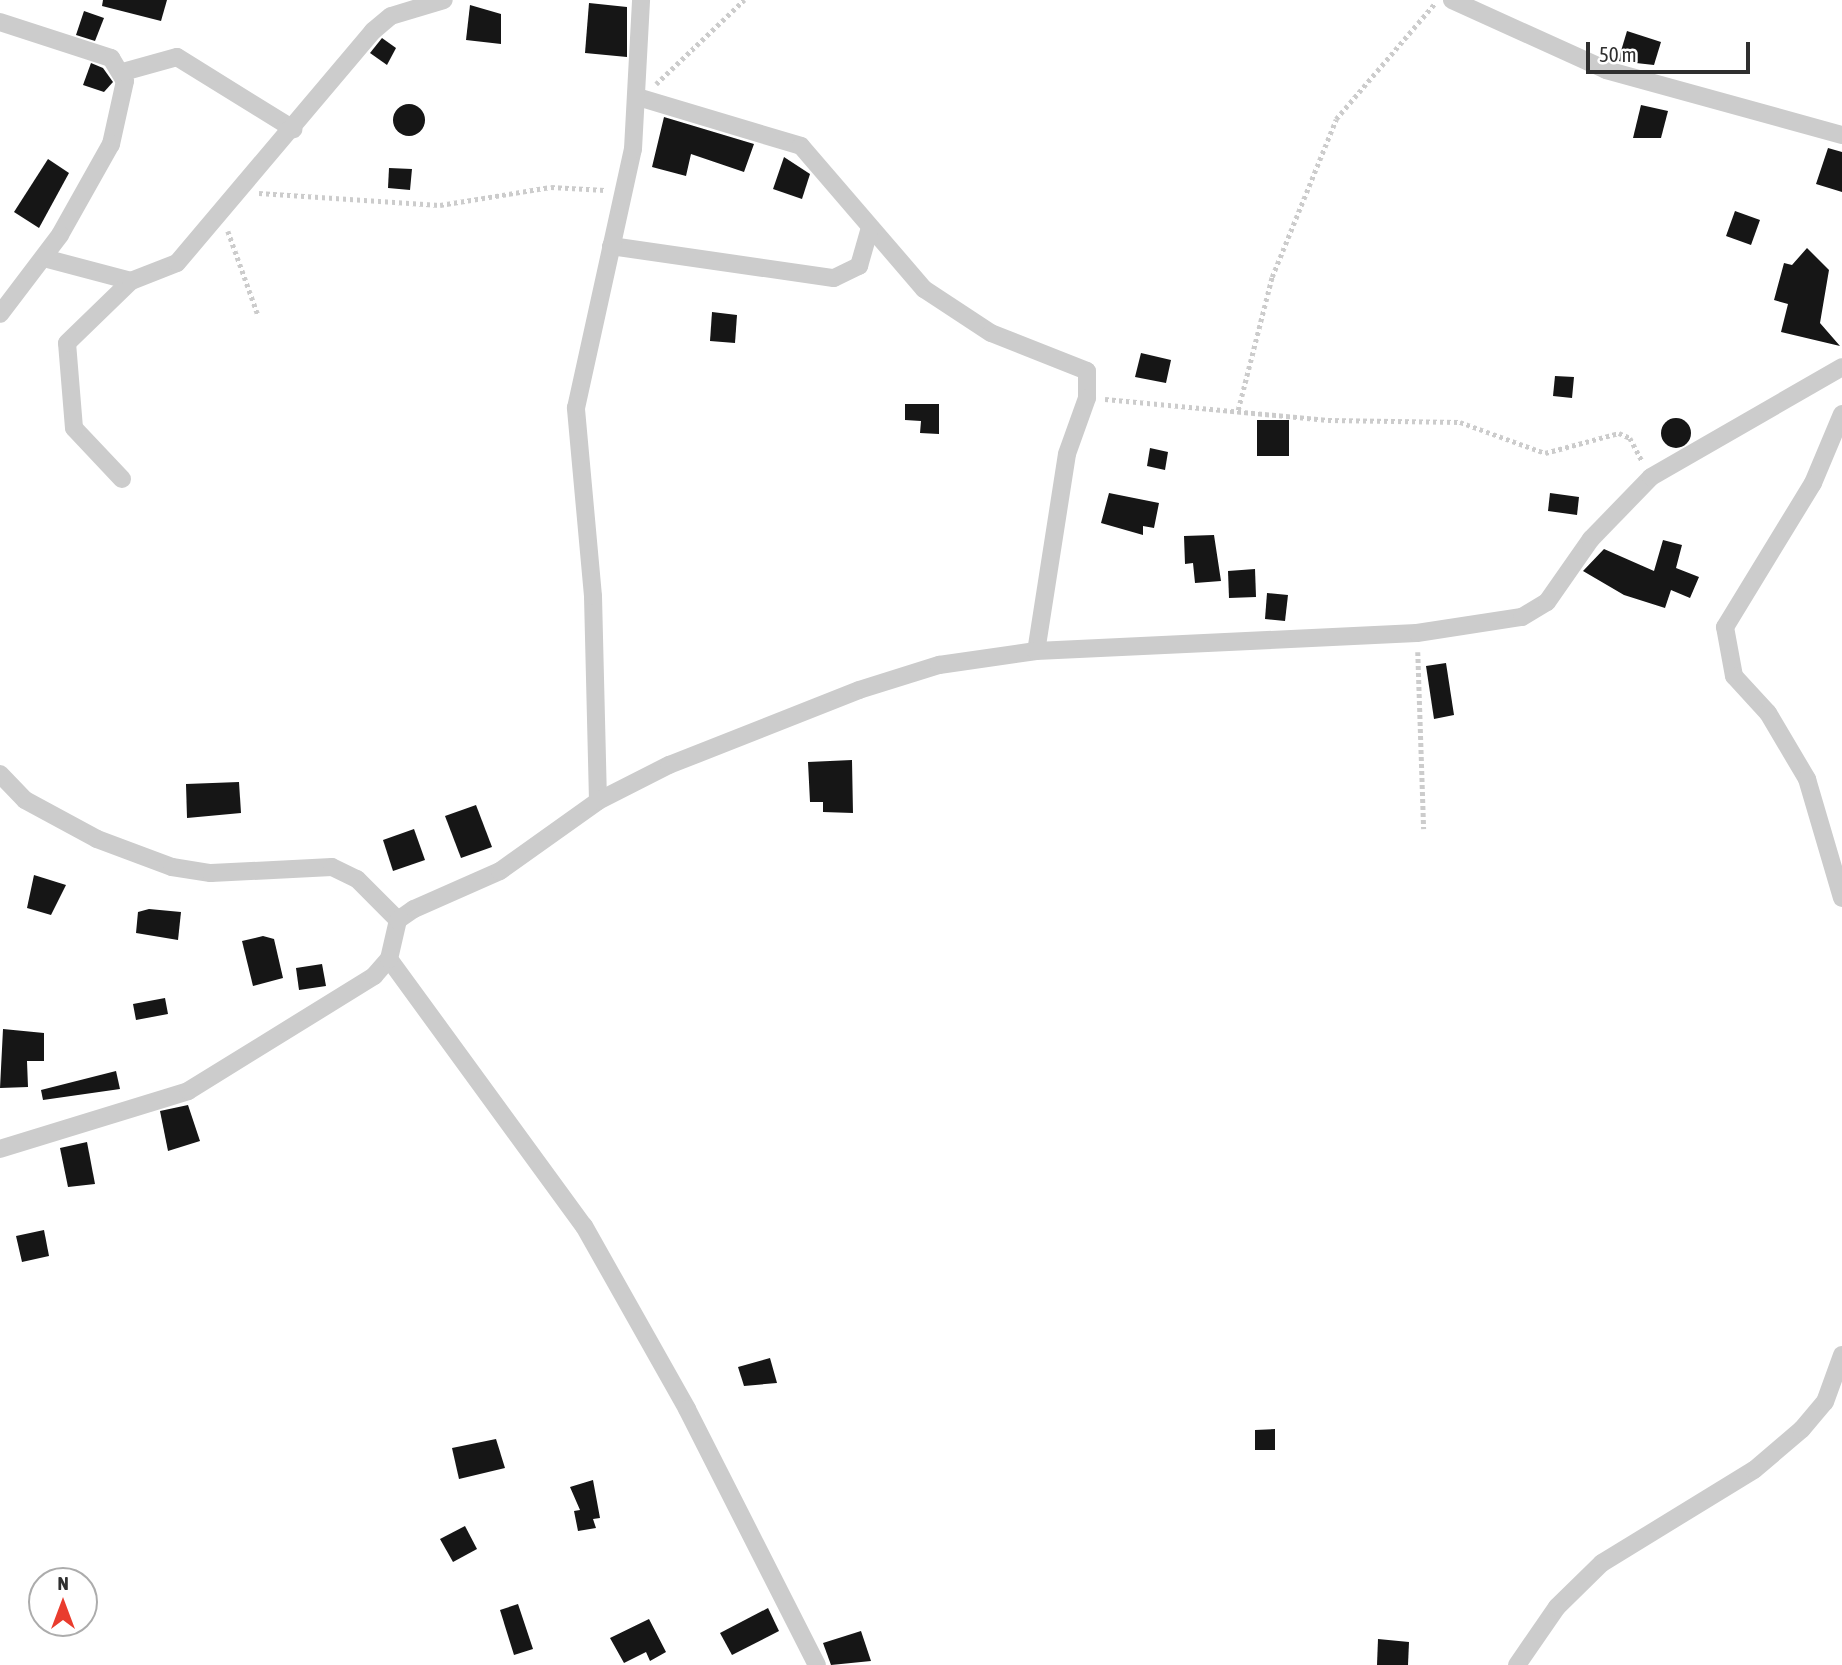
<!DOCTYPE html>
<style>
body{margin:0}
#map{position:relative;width:1842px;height:1665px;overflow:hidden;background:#fff;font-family:"Asap Condensed",sans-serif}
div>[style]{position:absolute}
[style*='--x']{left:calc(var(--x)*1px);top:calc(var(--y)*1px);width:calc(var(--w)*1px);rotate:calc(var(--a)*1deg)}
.building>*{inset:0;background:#161616}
.round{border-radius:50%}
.path>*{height:4.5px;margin-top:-2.25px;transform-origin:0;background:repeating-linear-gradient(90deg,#ccc 0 3.5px,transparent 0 7px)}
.street>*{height:18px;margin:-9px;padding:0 9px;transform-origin:9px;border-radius:9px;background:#ccc}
span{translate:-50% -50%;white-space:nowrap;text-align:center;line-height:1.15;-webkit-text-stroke:7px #fff;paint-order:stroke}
.north{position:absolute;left:28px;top:1567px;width:70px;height:70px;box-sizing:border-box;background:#fff;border:2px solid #acacac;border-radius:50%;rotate:0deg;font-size:19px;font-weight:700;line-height:28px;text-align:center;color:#2f2f2f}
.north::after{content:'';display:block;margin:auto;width:24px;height:32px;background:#e93c2e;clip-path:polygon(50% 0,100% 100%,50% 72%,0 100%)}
.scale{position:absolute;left:1586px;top:42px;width:164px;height:32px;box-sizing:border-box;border:4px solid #2f2f2f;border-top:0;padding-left:9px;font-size:21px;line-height:24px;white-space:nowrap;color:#2f2f2f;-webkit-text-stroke:5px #fff;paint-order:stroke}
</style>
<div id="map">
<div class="building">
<i style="clip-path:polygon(103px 0,167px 0,161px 21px,102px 6px)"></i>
<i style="clip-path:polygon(589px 3px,627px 7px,627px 57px,585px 53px)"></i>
<i style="clip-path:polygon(470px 5px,501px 14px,501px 44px,466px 40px)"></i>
<i style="clip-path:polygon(84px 11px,104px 18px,95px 41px,76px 35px)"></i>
<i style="clip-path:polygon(1627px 31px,1661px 42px,1654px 65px,1618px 61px)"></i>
<i style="clip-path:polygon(382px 38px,396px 48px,387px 65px,370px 53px)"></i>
<i style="clip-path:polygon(91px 63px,103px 68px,113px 82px,104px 92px,83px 85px)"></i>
<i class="round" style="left:393px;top:104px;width:32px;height:32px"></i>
<i style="clip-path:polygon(1641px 105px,1668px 111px,1661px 138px,1633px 138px)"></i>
<i style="clip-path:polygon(664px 117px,754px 144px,744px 172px,691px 154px,686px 176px,652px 167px)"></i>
<i style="clip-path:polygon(1828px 148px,1842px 152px,1842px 192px,1816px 184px)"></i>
<i style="clip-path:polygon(784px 157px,810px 174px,802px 199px,773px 189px)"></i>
<i style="clip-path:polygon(48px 159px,69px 173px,39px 228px,14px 212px)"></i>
<i style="clip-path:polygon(389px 168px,412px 169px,410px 190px,388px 188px)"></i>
<i style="clip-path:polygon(1735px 211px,1760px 220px,1751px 245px,1726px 236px)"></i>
<i style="clip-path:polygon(1807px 248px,1829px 270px,1820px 323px,1840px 346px,1781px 332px,1788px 304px,1774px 300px,1784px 263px,1792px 265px)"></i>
<i style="clip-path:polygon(712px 312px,737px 315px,735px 343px,710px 341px)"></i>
<i style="clip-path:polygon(1141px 353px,1171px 360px,1166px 383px,1135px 377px)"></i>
<i style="clip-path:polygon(1555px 376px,1574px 377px,1572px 398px,1553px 396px)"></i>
<i style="clip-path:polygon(905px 404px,939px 404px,939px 434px,920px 433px,921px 421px,905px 420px)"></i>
<i class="round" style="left:1661px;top:418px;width:30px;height:30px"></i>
<i style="clip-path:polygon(1257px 420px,1289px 420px,1289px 456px,1257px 456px)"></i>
<i style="clip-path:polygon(1150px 448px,1168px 452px,1165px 470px,1147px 466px)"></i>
<i style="clip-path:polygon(1109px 493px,1159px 503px,1154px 528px,1143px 526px,1143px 535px,1101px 523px)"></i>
<i style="clip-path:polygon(1550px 493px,1579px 497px,1577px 515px,1548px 511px)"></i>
<i style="clip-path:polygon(1214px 535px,1221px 581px,1195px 583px,1193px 563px,1185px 564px,1184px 536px)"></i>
<i style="clip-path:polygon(1663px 540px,1682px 545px,1676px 568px,1699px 577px,1690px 598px,1671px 590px,1665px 608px,1624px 595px,1583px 571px,1604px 549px,1654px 571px)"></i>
<i style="clip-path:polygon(1255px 569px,1256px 597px,1229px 598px,1228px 571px)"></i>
<i style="clip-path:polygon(1267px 593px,1288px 595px,1285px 621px,1265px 619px)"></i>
<i style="clip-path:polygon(1446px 663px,1454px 715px,1434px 719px,1426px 666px)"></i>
<i style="clip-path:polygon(852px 760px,853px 813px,823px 812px,823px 802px,810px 802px,808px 762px)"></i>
<i style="clip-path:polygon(239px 782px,241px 813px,187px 818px,186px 784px)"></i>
<i style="clip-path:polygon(476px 805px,492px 847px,461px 858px,445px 816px)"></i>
<i style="clip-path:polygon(414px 829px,425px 860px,393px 871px,383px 840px)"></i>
<i style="clip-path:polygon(34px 875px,66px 885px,51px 915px,27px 908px)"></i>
<i style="clip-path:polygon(149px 909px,181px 912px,178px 940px,136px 933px,138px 912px)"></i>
<i style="clip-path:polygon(263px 936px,274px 939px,283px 978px,253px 986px,242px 941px)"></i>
<i style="clip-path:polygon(322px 964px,326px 986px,299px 990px,296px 968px)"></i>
<i style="clip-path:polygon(165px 998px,168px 1014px,136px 1020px,133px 1004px)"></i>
<i style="clip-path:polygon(3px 1029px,44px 1033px,44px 1061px,27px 1061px,28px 1087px,0 1088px)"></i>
<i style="clip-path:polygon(116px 1071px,120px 1089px,43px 1100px,41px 1090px)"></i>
<i style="clip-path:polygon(188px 1105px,200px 1141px,168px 1151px,160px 1111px)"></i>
<i style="clip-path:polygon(87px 1142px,95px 1184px,68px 1187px,60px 1148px)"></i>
<i style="clip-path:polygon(44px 1230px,49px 1256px,22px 1262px,16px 1236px)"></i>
<i style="clip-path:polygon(770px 1358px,777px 1383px,744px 1386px,738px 1367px)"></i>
<i style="clip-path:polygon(1275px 1429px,1275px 1450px,1255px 1450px,1255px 1430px)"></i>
<i style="clip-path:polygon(496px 1439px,505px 1468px,459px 1479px,452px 1448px)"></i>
<i style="clip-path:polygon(593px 1480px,600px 1518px,593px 1519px,596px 1528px,578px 1531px,574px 1511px,580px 1510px,570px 1487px)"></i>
<i style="clip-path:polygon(465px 1526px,477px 1549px,453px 1562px,440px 1539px)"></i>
<i style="clip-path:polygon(518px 1604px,533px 1649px,514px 1655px,500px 1610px)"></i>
<i style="clip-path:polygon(768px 1608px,779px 1631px,732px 1655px,720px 1633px)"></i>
<i style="clip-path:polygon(649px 1619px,666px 1652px,650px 1661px,646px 1652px,624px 1663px,610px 1638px)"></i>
<i style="clip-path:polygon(861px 1631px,871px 1661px,831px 1665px,823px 1643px)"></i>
<i style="clip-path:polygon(1378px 1639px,1409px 1642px,1408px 1665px,1377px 1665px)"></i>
</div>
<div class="path">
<i style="--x:656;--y:84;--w:122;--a:-43.7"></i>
<i style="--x:259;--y:193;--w:181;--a:3.8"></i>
<i style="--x:440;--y:205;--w:112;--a:-9.2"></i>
<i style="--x:551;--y:187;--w:54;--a:3.2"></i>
<i style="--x:228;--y:231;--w:89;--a:70.3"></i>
<i style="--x:1105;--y:399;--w:224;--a:5.4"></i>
<i style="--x:1328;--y:420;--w:132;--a:0.9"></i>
<i style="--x:1460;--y:422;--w:90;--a:20"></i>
<i style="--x:1545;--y:453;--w:77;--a:-15.1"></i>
<i style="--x:1619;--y:433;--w:12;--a:24"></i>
<i style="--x:1630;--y:438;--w:26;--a:62"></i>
<i style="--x:1238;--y:410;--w:137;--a:-75.7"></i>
<i style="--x:1272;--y:277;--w:170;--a:-67.9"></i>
<i style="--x:1336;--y:119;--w:153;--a:-49.5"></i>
<i style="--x:1418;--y:652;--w:177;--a:88.1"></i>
</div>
<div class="street">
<i style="--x:1452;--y:0;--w:169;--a:24.4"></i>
<i style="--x:1606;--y:70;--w:245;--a:15.4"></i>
<i style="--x:0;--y:22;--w:117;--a:18"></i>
<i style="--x:111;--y:58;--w:27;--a:59"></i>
<i style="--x:125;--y:81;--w:65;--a:102.5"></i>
<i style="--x:111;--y:144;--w:104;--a:119.3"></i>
<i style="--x:60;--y:235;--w:99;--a:127.2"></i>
<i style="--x:123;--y:72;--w:56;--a:-15.5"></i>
<i style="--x:177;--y:57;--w:137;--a:31.8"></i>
<i style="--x:641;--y:98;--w:167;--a:16.7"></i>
<i style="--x:801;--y:146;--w:189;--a:49.3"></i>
<i style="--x:924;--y:289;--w:80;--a:33.3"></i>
<i style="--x:991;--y:333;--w:103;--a:21.6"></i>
<i style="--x:1087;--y:371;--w:27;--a:90"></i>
<i style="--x:1087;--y:398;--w:59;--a:109.7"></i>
<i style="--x:1067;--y:454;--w:199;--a:98.9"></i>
<i style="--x:611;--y:246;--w:225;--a:8.2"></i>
<i style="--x:834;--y:278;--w:28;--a:-26"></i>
<i style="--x:859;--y:266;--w:40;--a:-74"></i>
<i style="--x:44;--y:258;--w:90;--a:14.8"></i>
<i style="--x:1842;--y:414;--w:75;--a:112.8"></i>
<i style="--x:1813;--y:483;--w:169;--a:121.4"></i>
<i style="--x:1725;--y:627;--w:50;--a:79.6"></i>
<i style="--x:1734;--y:676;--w:50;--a:47.4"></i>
<i style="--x:1768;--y:713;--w:77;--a:59.4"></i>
<i style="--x:1807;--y:779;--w:124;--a:73.6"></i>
<i style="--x:122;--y:479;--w:70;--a:-133.3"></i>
<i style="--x:74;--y:428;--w:85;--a:-94.7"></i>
<i style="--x:67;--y:343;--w:89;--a:-44.1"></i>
<i style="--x:131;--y:281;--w:49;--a:-21.4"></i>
<i style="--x:177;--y:263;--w:304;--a:-49.8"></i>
<i style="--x:373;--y:31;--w:23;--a:-40"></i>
<i style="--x:391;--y:16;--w:55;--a:-16.8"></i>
<i style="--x:0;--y:774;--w:36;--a:46"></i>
<i style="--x:25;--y:800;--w:82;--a:28.4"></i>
<i style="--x:97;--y:839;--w:80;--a:20.5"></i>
<i style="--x:172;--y:867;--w:39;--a:9"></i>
<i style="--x:211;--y:873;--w:121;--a:-2.8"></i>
<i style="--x:332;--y:867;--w:28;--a:26"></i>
<i style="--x:357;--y:879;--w:58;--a:45"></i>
<i style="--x:598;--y:801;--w:205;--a:-91.4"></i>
<i style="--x:593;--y:596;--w:189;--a:-95.2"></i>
<i style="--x:576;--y:408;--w:265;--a:-77.6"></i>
<i style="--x:633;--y:149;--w:149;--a:-86.9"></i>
<i style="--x:389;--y:959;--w:331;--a:53.9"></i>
<i style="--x:584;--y:1226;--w:210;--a:60.6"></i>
<i style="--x:687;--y:1409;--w:287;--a:63.1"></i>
<i style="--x:0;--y:1149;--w:197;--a:-17.1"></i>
<i style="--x:188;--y:1091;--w:219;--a:-31.7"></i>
<i style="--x:374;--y:976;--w:23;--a:-49"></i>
<i style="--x:389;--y:959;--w:40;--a:-77"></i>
<i style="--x:398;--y:920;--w:19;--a:-35"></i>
<i style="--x:414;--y:909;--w:94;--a:-23.8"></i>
<i style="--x:500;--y:871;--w:120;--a:-35.5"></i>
<i style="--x:598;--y:801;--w:80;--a:-26.9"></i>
<i style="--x:669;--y:765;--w:204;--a:-21.5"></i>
<i style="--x:859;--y:690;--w:84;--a:-17.4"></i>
<i style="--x:939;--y:665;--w:98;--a:-8.2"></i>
<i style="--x:1036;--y:651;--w:381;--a:-2.7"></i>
<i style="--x:1417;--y:633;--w:106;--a:-8.7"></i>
<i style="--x:1522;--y:617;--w:29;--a:-31"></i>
<i style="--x:1547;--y:602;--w:77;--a:-55.1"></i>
<i style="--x:1591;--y:539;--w:86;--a:-45.9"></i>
<i style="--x:1651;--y:477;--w:220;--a:-29.9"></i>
<i style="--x:1517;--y:1665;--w:70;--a:-55.4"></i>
<i style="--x:1557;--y:1607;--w:63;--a:-44.4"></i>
<i style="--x:1602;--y:1563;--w:178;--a:-31.5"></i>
<i style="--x:1754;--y:1470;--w:63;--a:-40.5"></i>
<i style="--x:1802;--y:1429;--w:35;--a:-50"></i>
<i style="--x:1825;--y:1402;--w:50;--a:-70.1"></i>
</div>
<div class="north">N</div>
<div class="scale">50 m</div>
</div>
